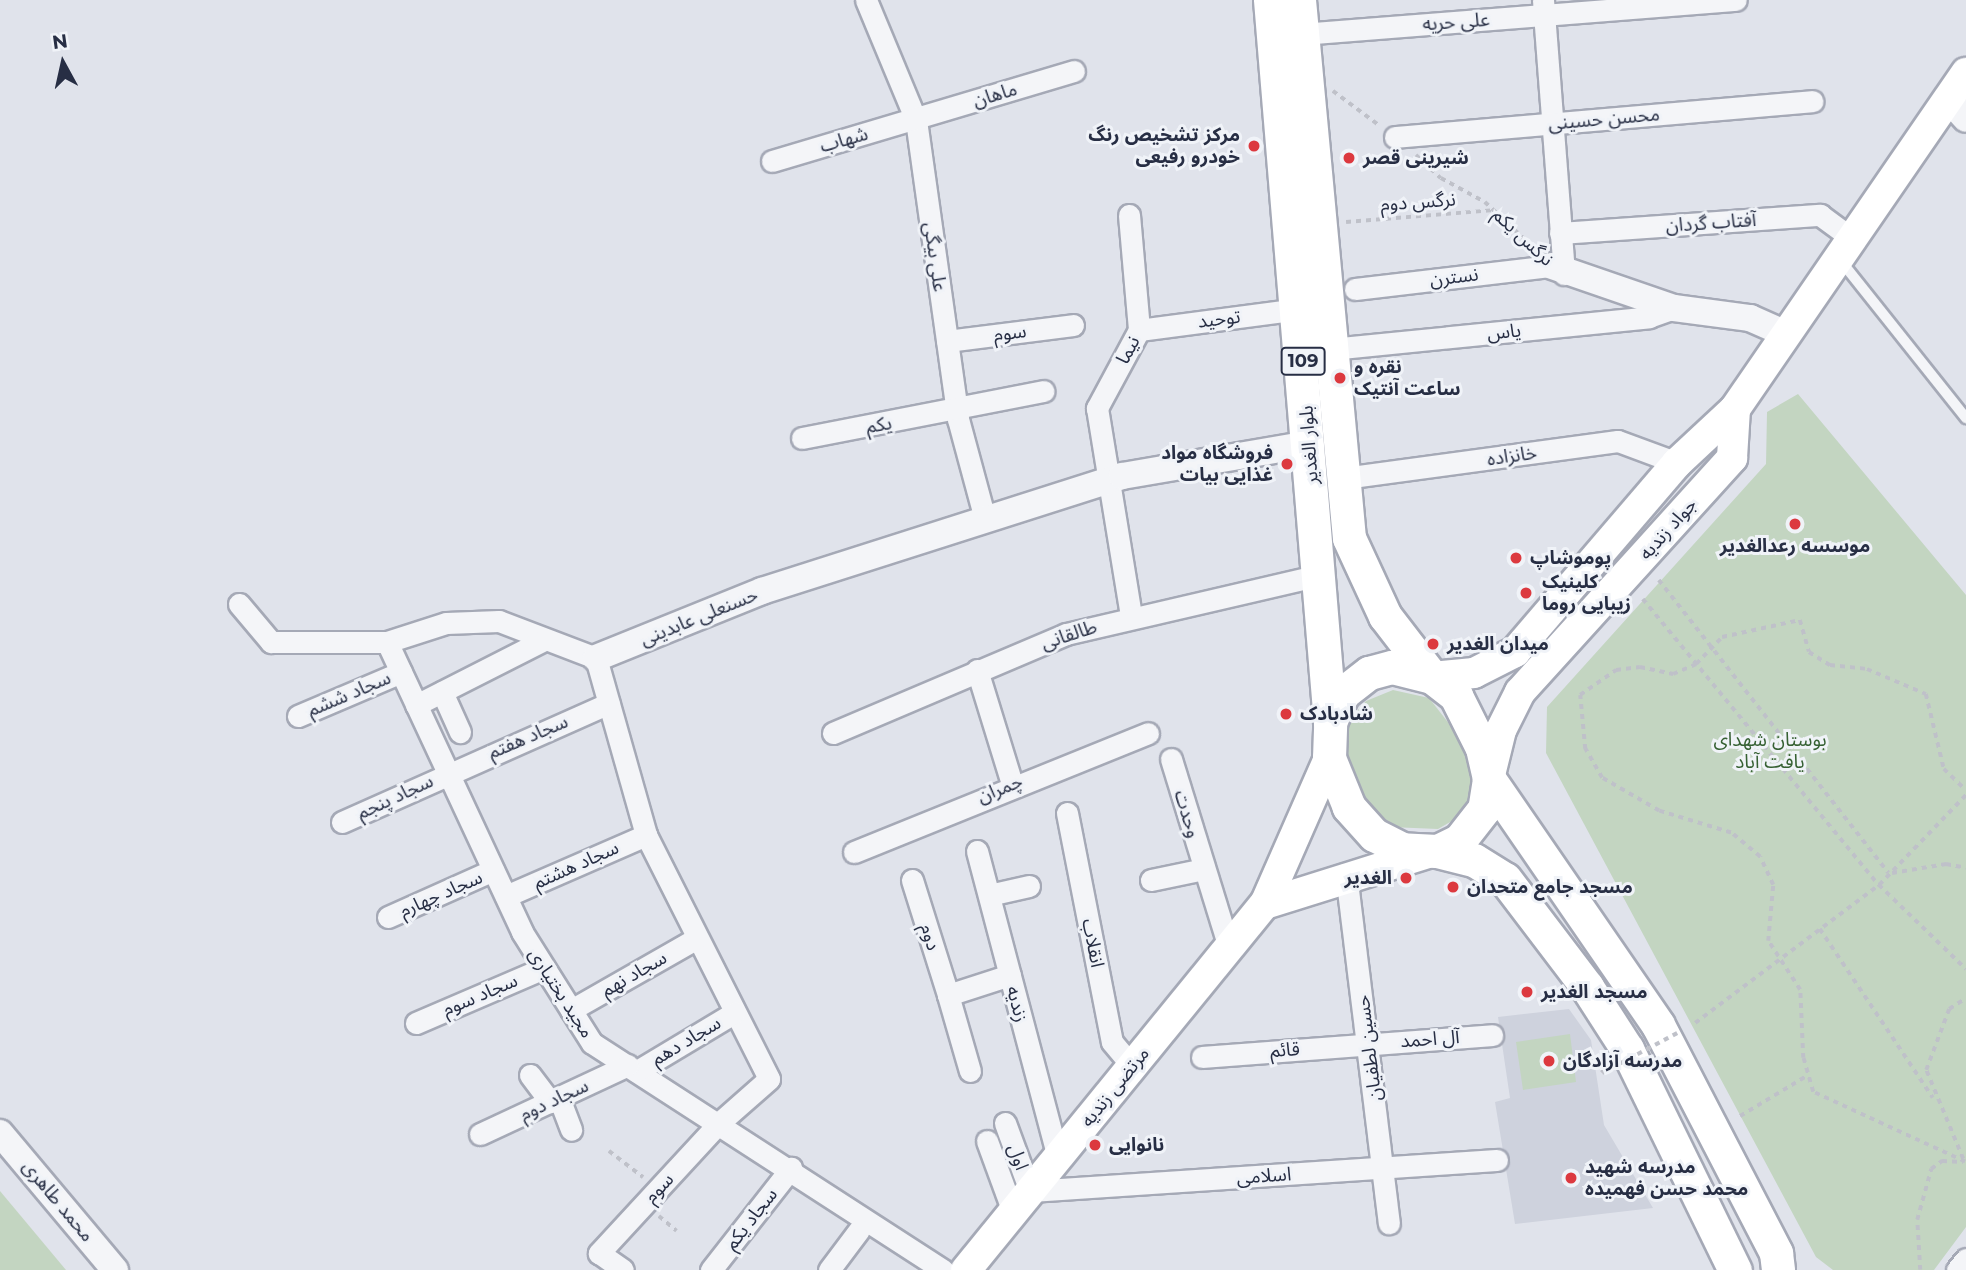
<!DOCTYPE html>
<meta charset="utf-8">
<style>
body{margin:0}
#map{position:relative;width:1966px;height:1270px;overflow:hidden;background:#e0e3eb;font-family:Montserrat,"Noto Sans Arabic",sans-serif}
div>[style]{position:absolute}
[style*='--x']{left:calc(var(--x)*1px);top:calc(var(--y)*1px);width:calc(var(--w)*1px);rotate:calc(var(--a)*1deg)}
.built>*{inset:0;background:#ced2dd}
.green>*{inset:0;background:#c3d5c1}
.path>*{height:3.5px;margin-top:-1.75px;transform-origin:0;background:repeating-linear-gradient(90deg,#bfc1c9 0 5px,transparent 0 10px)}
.roads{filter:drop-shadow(2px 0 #a5a9b6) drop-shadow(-2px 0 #a5a9b6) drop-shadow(0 2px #a5a9b6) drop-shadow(0 -2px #a5a9b6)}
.service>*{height:10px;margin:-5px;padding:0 5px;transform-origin:5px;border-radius:5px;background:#f4f5f8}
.minor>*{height:21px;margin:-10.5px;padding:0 10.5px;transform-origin:10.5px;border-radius:10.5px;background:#f4f5f8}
.tertiary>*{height:26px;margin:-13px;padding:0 13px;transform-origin:13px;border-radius:13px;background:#f4f5f8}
.secondary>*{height:30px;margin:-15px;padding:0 15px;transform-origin:15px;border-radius:15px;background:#fff}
.primary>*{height:33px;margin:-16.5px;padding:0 16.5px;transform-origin:16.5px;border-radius:16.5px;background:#fff}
.path-bridge>*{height:3.5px;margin-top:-1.75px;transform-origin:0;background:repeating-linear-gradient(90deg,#bfc1c9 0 5px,transparent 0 10px)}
.dots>*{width:19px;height:19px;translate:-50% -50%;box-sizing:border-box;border:4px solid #f0f3f8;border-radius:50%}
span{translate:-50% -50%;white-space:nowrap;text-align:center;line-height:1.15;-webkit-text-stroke:6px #f0f3f8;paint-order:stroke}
.shield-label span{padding:2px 5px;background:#f0f3f8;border:2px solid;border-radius:5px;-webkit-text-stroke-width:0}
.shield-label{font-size:18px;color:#272e44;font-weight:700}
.street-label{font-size:19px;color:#272e44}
.poi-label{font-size:19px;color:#272e44;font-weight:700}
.right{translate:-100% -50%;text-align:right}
.left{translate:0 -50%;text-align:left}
.park-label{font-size:19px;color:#366133}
.north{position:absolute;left:28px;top:28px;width:70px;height:70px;-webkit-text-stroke:5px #f0f3f8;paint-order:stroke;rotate:352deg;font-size:19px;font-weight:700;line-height:28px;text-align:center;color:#272e44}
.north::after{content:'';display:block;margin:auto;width:24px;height:32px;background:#272e44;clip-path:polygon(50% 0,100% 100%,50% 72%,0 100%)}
</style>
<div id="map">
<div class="built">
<i style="clip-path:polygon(1569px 1009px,1591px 1040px,1604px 1125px,1653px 1208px,1515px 1224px,1495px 1102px,1510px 1098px,1498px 1017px)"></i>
</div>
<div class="green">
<i style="clip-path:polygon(1798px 394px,1966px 595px,1966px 1227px,1934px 1270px,1833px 1270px,1816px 1257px,1546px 753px,1547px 707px,1766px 464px,1767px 412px)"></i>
<i style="clip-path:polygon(1393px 690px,1429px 698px,1465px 744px,1473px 780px,1469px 800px,1457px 818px,1438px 829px,1390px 827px,1370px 811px,1348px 775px,1343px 744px,1350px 719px,1366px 701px)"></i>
<i style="clip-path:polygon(1570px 1034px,1576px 1082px,1523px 1090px,1516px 1042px)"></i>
<i style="clip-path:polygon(0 1191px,66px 1270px,0 1270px)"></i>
</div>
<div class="path">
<i style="--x:1333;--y:91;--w:59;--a:36.7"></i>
<i style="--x:1416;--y:155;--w:34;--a:43"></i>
<i style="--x:1441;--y:178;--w:50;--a:28.6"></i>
<i style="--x:1485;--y:202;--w:69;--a:43.2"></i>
<i style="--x:1346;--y:222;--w:148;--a:-4.6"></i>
<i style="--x:1659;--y:580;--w:372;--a:51.9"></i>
<i style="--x:1643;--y:599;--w:371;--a:50.5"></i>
<i style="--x:1879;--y:885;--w:121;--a:44"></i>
<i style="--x:1892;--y:873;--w:55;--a:-9.5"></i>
<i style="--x:1946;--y:864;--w:20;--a:11"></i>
<i style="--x:1820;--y:929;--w:203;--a:56.2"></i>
<i style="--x:1695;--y:1023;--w:230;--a:-36.9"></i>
<i style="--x:1879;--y:885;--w:125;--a:-46"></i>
<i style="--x:1602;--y:1073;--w:12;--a:-76"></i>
<i style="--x:1740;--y:1116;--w:76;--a:-31"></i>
<i style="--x:609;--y:1151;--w:43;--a:37.4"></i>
<i style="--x:1963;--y:1159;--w:96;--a:-112.6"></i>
<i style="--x:1926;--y:1070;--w:65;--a:-69.3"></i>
<i style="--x:1949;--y:1009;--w:20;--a:-33"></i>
<i style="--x:1965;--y:1162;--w:167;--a:-155.3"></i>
<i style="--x:1813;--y:1092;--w:35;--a:-106"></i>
<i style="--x:1803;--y:1058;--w:68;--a:-92.5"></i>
<i style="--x:1800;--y:990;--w:59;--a:-123.1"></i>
<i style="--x:1768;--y:941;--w:56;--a:-84.9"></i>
<i style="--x:1773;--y:885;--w:31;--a:-115"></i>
<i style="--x:1760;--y:857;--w:38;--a:-140"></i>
<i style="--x:1731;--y:833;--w:75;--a:-163"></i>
<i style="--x:1659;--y:811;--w:66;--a:-149.9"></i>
<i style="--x:1602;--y:778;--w:34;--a:-120"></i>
<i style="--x:1585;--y:749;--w:54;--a:-95.3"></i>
<i style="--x:1580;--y:695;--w:44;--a:-34.8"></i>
<i style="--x:1616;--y:670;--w:24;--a:-7"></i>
<i style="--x:1640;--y:667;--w:34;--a:12"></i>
<i style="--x:1673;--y:674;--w:25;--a:-23"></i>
<i style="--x:1696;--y:664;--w:37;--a:-46"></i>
<i style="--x:1722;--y:637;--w:80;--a:-12.3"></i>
<i style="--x:1800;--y:620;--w:33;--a:74"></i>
<i style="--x:1809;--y:652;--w:25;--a:32"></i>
<i style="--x:1830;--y:665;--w:37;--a:6"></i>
<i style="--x:1867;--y:669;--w:64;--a:23"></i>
<i style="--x:1926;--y:694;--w:77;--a:76.5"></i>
<i style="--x:1944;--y:769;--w:30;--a:44"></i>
<i style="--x:659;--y:1216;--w:23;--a:40"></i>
<i style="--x:1920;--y:1270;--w:50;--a:-93.4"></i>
<i style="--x:1917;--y:1220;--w:53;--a:-74.6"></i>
<i style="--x:1931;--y:1169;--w:14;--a:-36"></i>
<i style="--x:1942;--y:1161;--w:21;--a:3"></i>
</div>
<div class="roads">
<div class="service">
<i style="--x:1841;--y:261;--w:201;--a:51.5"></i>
</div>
<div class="minor">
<i style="--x:866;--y:0;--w:130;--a:67.4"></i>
<i style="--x:916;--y:120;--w:302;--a:82"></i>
<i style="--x:958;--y:419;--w:104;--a:74.9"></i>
<i style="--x:1543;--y:0;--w:275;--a:85.6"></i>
<i style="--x:1302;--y:34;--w:435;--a:-4.5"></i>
<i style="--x:1395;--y:137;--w:419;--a:-4.9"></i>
<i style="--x:772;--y:161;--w:315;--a:-16.6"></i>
<i style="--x:1129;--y:215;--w:115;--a:85"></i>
<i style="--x:1139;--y:330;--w:89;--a:118.3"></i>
<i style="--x:1097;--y:408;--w:211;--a:80.7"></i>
<i style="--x:1560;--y:233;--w:261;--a:-4"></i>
<i style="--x:1820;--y:215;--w:42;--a:36.3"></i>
<i style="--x:1355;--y:289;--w:198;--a:-6.7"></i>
<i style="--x:1139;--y:330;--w:161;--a:-7.5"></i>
<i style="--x:947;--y:341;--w:127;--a:-7.2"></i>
<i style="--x:1331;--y:349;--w:320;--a:-5.7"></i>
<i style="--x:1649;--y:317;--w:27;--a:-20"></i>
<i style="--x:802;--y:438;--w:246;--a:-11"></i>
<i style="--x:1344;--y:478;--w:276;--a:-7.7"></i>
<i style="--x:1618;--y:441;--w:63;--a:20.4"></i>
<i style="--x:239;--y:604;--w:50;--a:49.9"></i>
<i style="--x:271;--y:642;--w:116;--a:0"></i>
<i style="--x:387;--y:642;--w:62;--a:-17.9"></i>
<i style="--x:446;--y:623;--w:53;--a:-2.2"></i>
<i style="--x:499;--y:621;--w:104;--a:20.9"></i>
<i style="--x:596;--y:658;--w:184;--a:74.2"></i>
<i style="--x:646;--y:835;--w:273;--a:63.2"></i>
<i style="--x:769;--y:1079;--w:68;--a:138.6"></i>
<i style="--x:718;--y:1124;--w:176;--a:132.7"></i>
<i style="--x:599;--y:1253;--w:29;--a:35"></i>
<i style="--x:387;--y:642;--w:320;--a:65"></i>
<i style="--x:522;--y:932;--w:131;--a:57.8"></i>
<i style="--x:592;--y:1043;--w:418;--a:32.9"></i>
<i style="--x:977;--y:670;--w:119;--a:72.9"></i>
<i style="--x:442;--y:692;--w:44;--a:65.8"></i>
<i style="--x:416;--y:705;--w:141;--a:-26.9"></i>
<i style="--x:298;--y:716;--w:112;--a:-23.1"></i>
<i style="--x:833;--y:733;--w:253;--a:-23"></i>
<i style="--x:1066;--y:634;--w:260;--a:-13.1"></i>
<i style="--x:1171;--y:759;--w:198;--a:72.9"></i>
<i style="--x:1067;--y:813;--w:233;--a:78.9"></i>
<i style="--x:1112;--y:1042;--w:31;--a:50"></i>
<i style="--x:342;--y:822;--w:292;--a:-24"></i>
<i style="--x:977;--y:851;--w:317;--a:75.2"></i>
<i style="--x:854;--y:852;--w:317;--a:-22"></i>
<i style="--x:1346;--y:874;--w:352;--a:83"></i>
<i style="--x:912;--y:880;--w:121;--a:72.6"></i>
<i style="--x:948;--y:995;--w:65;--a:-17.9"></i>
<i style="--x:1151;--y:880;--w:54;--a:-11.7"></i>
<i style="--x:989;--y:895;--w:41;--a:-12.7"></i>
<i style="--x:506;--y:896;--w:153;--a:-23.5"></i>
<i style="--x:388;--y:917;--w:115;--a:-24.1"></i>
<i style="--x:948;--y:995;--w:79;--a:73.9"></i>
<i style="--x:571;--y:1010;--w:145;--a:-29.7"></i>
<i style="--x:416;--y:1023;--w:139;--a:-23.3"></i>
<i style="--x:1202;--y:1057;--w:291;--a:-4.3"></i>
<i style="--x:637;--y:1071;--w:114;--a:-31"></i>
<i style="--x:530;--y:1075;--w:34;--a:53"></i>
<i style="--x:559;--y:1098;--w:34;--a:69"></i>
<i style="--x:1005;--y:1123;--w:72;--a:69.8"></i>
<i style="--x:1030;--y:1191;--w:468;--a:-3.8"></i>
<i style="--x:480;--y:1134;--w:163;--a:-25"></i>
<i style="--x:987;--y:1141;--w:76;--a:69.9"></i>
<i style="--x:711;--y:1270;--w:130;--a:-51.9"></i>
<i style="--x:829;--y:1270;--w:50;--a:-53.1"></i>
<i style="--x:1957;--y:1270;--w:14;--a:-51"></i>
</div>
<div class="tertiary">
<i style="--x:1949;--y:100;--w:25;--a:48"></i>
<i style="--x:1552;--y:266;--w:129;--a:19"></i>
<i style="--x:1674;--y:308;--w:77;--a:7.5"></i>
<i style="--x:1750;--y:318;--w:35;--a:24"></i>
<i style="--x:596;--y:658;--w:179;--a:-22"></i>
<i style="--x:762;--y:591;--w:378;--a:-17.7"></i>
<i style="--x:1122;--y:476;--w:191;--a:-9.7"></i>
<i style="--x:0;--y:1133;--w:179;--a:50"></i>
</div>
<div class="secondary">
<i style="--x:1432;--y:677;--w:42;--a:-5.4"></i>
<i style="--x:1474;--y:673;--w:46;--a:-27.1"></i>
<i style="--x:1515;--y:652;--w:249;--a:-49.4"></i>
<i style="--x:1677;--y:463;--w:79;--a:-43"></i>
<i style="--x:1735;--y:409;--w:408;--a:-55.5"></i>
<i style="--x:1489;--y:779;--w:50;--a:-76.2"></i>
<i style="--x:1501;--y:730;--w:42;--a:-63.4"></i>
<i style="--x:1520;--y:692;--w:316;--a:-47.8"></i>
<i style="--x:1732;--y:458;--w:49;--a:-86.5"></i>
<i style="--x:1265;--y:904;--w:171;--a:-17.4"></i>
<i style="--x:966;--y:1270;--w:473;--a:-50.8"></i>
<i style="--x:1265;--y:904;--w:159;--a:-66.3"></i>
</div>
<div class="primary">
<i style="--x:1270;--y:0;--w:724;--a:85.25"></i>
<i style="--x:1299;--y:0;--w:540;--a:84.69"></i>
<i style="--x:1349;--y:538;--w:86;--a:65.2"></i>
<i style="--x:1385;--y:616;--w:77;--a:52.4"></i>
<i style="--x:1392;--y:667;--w:41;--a:14"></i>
<i style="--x:1432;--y:677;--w:31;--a:38"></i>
<i style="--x:1456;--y:696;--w:58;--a:63.4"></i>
<i style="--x:1482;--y:748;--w:32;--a:77"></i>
<i style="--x:1489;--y:779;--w:30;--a:99"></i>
<i style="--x:1484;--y:809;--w:39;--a:128"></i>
<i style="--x:1460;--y:840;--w:25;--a:154"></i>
<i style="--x:1437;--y:851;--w:35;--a:-177"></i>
<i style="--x:1402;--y:849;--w:31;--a:-153"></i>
<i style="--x:1374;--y:835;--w:38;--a:-132"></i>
<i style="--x:1349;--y:807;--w:53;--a:-112.2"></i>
<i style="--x:1329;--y:758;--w:36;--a:-88"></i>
<i style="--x:1330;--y:722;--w:32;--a:-66"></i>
<i style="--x:1343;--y:693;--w:33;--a:-38"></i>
<i style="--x:1369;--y:673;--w:24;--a:-15"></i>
<i style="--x:1489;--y:779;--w:298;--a:55.5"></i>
<i style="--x:1658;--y:1025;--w:257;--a:62.6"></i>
<i style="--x:1776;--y:1253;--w:17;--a:83"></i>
<i style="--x:1437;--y:851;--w:38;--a:14"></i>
<i style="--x:1474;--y:860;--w:36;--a:32"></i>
<i style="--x:1505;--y:879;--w:136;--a:52.8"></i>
<i style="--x:1587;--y:987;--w:74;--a:57.2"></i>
<i style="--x:1627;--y:1049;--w:246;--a:64"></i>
</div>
</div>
<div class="path-bridge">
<i style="--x:1602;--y:1073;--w:87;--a:-28"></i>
</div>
<div class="dots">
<i style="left:1254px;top:146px;background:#dc393f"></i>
<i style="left:1349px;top:158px;background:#dc393f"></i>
<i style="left:1340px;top:378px;background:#dc393f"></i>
<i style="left:1287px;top:464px;background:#dc393f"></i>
<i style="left:1795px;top:524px;background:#dc393f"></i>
<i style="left:1516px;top:558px;background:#dc393f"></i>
<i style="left:1526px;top:593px;background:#dc393f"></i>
<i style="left:1433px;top:644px;background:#dc393f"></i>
<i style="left:1286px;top:714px;background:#dc393f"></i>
<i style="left:1406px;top:878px;background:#dc393f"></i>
<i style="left:1453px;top:887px;background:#dc393f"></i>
<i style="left:1527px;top:992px;background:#dc393f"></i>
<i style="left:1549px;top:1061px;background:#dc393f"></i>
<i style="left:1095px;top:1145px;background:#dc393f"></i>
<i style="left:1571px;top:1178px;background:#dc393f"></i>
</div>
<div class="shield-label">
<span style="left:1303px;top:361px">109</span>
</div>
<div class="street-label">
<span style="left:1456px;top:22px;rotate:-4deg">علی حریه</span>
<span style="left:995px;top:95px;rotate:-17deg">ماهان</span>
<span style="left:1604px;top:119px;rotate:-5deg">محسن حسینی</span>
<span style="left:844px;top:140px;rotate:-16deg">شهاب</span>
<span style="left:1418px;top:202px;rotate:-4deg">نرگس دوم</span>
<span style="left:1711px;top:223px;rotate:-4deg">آفتاب گردان</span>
<span style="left:1523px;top:237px;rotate:43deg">نرگس یکم</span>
<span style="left:935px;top:257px;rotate:82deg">علی بیگی</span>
<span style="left:1454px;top:277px;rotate:-7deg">نسترن</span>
<span style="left:1219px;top:319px;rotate:-7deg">توحید</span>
<span style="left:1504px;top:332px;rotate:-6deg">یاس</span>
<span style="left:1010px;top:333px;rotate:-7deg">سوم</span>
<span style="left:1128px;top:350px;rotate:-62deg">نیما</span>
<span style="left:879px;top:425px;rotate:-10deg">یکم</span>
<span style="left:1309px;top:445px;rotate:-94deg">بلوار الغدیر</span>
<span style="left:1512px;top:456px;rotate:-8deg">خانزاده</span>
<span style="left:1668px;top:529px;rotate:-48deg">جواد زندیه</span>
<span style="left:699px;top:617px;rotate:-22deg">حسنعلی عابدینی</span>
<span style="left:1069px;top:635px;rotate:-18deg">طالقانی</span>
<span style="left:349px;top:694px;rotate:-23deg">سجاد ششم</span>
<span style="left:528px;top:737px;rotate:-23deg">سجاد هفتم</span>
<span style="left:1000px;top:789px;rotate:-22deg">چمران</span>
<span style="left:395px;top:797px;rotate:-25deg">سجاد پنجم</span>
<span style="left:1187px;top:814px;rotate:73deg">وحدت</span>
<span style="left:576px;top:865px;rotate:-24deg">سجاد هشتم</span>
<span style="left:441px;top:894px;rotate:-24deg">سجاد چهارم</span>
<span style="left:930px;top:937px;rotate:73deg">دوم</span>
<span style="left:1093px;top:943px;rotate:79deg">انقلاب</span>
<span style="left:634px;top:974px;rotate:-30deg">سجاد نهم</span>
<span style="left:561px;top:993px;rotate:57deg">مجید بختیاری</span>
<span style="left:480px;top:995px;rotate:-23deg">سجاد سوم</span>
<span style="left:1017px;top:1004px;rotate:75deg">زندیه</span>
<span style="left:1430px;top:1039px;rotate:-4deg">آل احمد</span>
<span style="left:686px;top:1041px;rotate:-31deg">سجاد دهم</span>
<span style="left:1369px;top:1048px;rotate:-97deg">حسین لطفیان</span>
<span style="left:1285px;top:1050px;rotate:-4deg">قائم</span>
<span style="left:1115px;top:1087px;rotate:-51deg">مرتضی زندیه</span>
<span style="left:554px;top:1100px;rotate:-25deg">سجاد دوم</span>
<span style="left:1018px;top:1157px;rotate:70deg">اول</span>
<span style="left:1264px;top:1176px;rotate:-4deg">اسلامی</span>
<span style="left:659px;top:1188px;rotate:-47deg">سوم</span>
<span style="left:58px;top:1201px;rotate:50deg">محمد طاهری</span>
<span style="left:751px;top:1219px;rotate:-52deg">سجاد یکم</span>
</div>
<div class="poi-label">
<span class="right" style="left:1240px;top:146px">مرکز تشخیص رنگ<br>خودرو رفیعی</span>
<span class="left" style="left:1363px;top:158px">شیرینی قصر</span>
<span class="left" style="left:1354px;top:378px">نقره و<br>ساعت آنتیک</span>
<span class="right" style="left:1273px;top:464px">فروشگاه مواد<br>غذایی بیات</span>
<span style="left:1795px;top:546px">موسسه رعدالغدیر</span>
<span class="left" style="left:1530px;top:558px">پوموشاپ</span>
<span class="left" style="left:1542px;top:593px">کلینیک<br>زیبایی روما</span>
<span class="left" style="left:1447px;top:644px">میدان الغدیر</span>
<span class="left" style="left:1300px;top:714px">شادبادک</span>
<span class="right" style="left:1392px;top:878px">الغدیر</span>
<span class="left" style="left:1467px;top:887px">مسجد جامع متحدان</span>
<span class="left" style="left:1541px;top:992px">مسجد الغدیر</span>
<span class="left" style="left:1563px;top:1061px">مدرسه آزادگان</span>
<span class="left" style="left:1109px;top:1145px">نانوایی</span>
<span class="left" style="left:1585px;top:1178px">مدرسه شهید<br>محمد حسن فهمیده</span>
</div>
<div class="park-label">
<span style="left:1770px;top:751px">بوستان شهدای<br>یافت آباد</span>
</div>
<div class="north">N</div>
</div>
